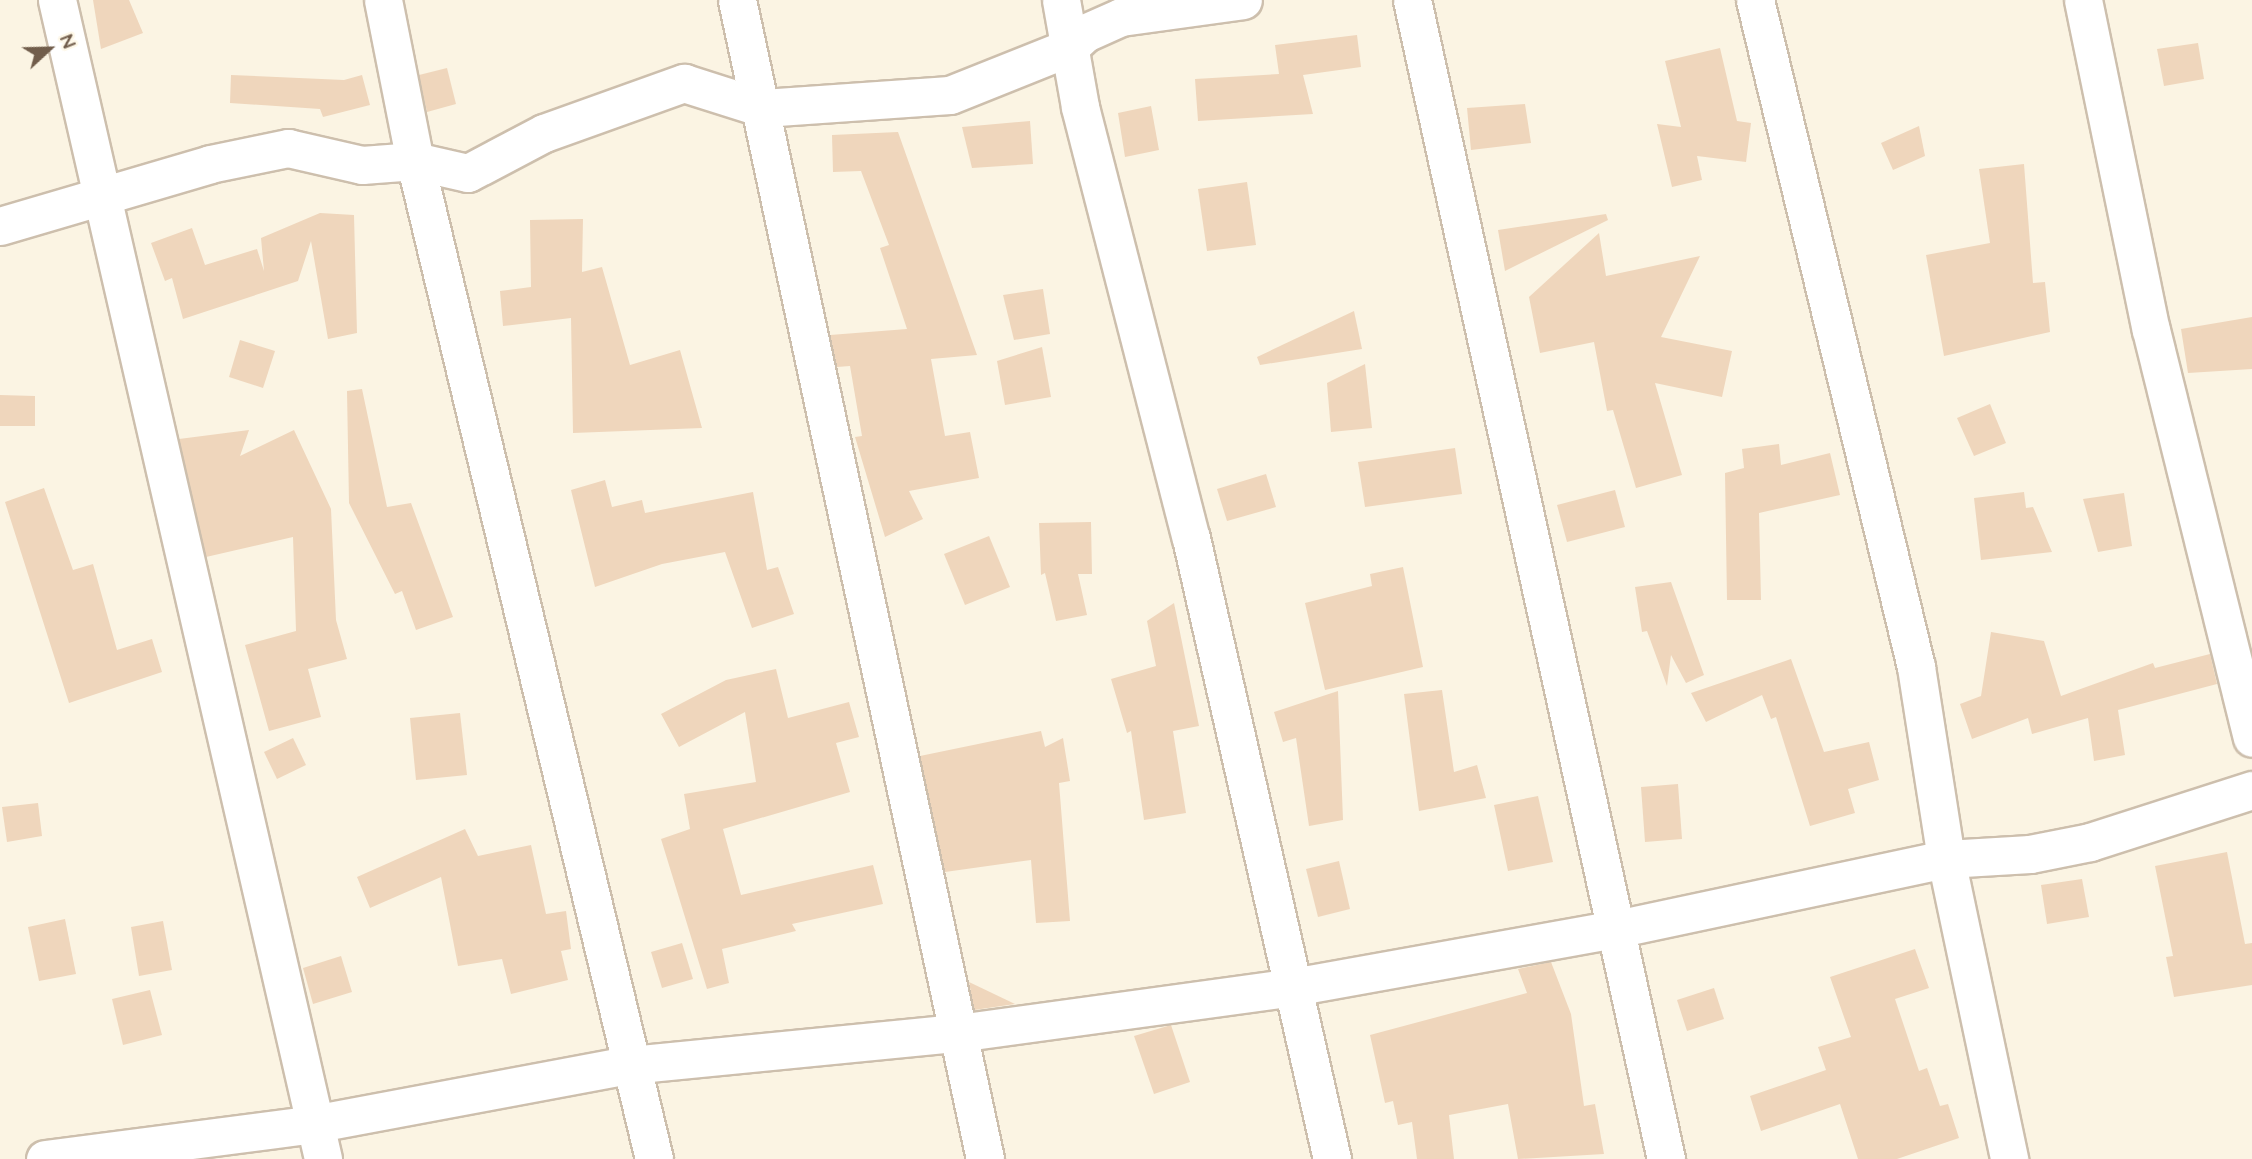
<!DOCTYPE html>
<style>
body{margin:0}
#map{position:relative;width:2252px;height:1159px;overflow:hidden;background:#fbf4e3;font-family:Quicksand,sans-serif}
div>[style]{position:absolute}
[style*='--x']{left:calc(var(--x)*1px);top:calc(var(--y)*1px);width:calc(var(--w)*1px);rotate:calc(var(--a)*1deg)}
.building>*{inset:0;background:#efd6bc}
.roads{filter:drop-shadow(2px 0 #cdbfad) drop-shadow(-2px 0 #cdbfad) drop-shadow(0 2px #cdbfad) drop-shadow(0 -2px #cdbfad)}
.street>*{height:37px;margin:-18.5px;padding:0 18.5px;transform-origin:18.5px;border-radius:18.5px;background:#fff}
span{translate:-50% -50%;white-space:nowrap;text-align:center;line-height:1.15;-webkit-text-stroke:6px #fef8e9;paint-order:stroke}
.north{position:absolute;left:14px;top:14px;width:70px;height:70px;-webkit-text-stroke:5px #fef8e9;paint-order:stroke;rotate:68deg;font-size:19px;font-weight:700;line-height:28px;text-align:center;color:#715d4b}
.north::after{content:'';display:block;margin:auto;width:24px;height:32px;background:#715d4b;clip-path:polygon(50% 0,100% 100%,50% 72%,0 100%)}
</style>
<div id="map">
<div class="building">
<i style="clip-path:polygon(93px 0,129px 0,143px 33px,101px 49px)"></i>
<i style="clip-path:polygon(1357px 35px,1361px 67px,1303px 75px,1313px 114px,1198px 121px,1195px 79px,1279px 74px,1275px 45px)"></i>
<i style="clip-path:polygon(2198px 43px,2204px 79px,2164px 86px,2157px 49px)"></i>
<i style="clip-path:polygon(1720px 48px,1737px 121px,1751px 123px,1746px 162px,1697px 156px,1702px 180px,1672px 187px,1657px 124px,1681px 127px,1665px 61px)"></i>
<i style="clip-path:polygon(447px 68px,456px 104px,427px 112px,419px 75px)"></i>
<i style="clip-path:polygon(231px 75px,344px 80px,362px 75px,370px 105px,323px 117px,320px 109px,230px 103px)"></i>
<i style="clip-path:polygon(1525px 104px,1531px 143px,1471px 150px,1467px 108px)"></i>
<i style="clip-path:polygon(1151px 106px,1159px 150px,1125px 157px,1118px 113px)"></i>
<i style="clip-path:polygon(1030px 121px,1033px 164px,972px 168px,962px 127px)"></i>
<i style="clip-path:polygon(1919px 126px,1925px 156px,1893px 170px,1881px 143px)"></i>
<i style="clip-path:polygon(898px 132px,977px 355px,931px 359px,945px 436px,970px 432px,979px 478px,909px 491px,923px 519px,885px 537px,855px 437px,862px 436px,850px 366px,837px 367px,830px 335px,907px 329px,880px 248px,889px 245px,861px 171px,833px 172px,832px 135px)"></i>
<i style="clip-path:polygon(2024px 164px,2033px 283px,2045px 282px,2050px 332px,1944px 356px,1926px 255px,1990px 243px,1979px 169px)"></i>
<i style="clip-path:polygon(1247px 182px,1256px 245px,1207px 251px,1198px 189px)"></i>
<i style="clip-path:polygon(320px 213px,354px 215px,357px 333px,328px 339px,311px 241px,298px 281px,183px 319px,172px 278px,165px 281px,151px 243px,192px 228px,205px 265px,257px 249px,264px 271px,261px 238px)"></i>
<i style="clip-path:polygon(1606px 214px,1608px 220px,1505px 271px,1498px 230px)"></i>
<i style="clip-path:polygon(583px 219px,582px 272px,602px 267px,630px 365px,680px 350px,702px 428px,573px 433px,571px 318px,503px 326px,500px 291px,531px 287px,530px 220px)"></i>
<i style="clip-path:polygon(1599px 233px,1606px 276px,1700px 256px,1661px 337px,1732px 351px,1722px 397px,1655px 383px,1682px 475px,1636px 488px,1613px 410px,1607px 411px,1594px 342px,1540px 353px,1529px 297px)"></i>
<i style="clip-path:polygon(1043px 289px,1050px 334px,1014px 340px,1003px 295px)"></i>
<i style="clip-path:polygon(1354px 311px,1362px 349px,1260px 365px,1257px 357px)"></i>
<i style="clip-path:polygon(2252px 317px,2252px 369px,2188px 373px,2181px 329px)"></i>
<i style="clip-path:polygon(240px 340px,275px 351px,263px 388px,229px 377px)"></i>
<i style="clip-path:polygon(1042px 347px,1051px 397px,1005px 405px,997px 361px)"></i>
<i style="clip-path:polygon(1365px 364px,1372px 428px,1331px 432px,1327px 383px)"></i>
<i style="clip-path:polygon(362px 389px,387px 507px,411px 503px,453px 617px,416px 630px,402px 591px,395px 594px,349px 503px,347px 391px)"></i>
<i style="clip-path:polygon(0 395px,35px 396px,35px 426px,0 426px)"></i>
<i style="clip-path:polygon(1990px 404px,2006px 443px,1974px 456px,1957px 418px)"></i>
<i style="clip-path:polygon(249px 430px,240px 456px,294px 430px,331px 509px,336px 620px,347px 659px,308px 669px,321px 717px,269px 731px,245px 645px,296px 631px,293px 537px,206px 557px,179px 439px)"></i>
<i style="clip-path:polygon(1779px 444px,1781px 465px,1830px 453px,1840px 495px,1759px 513px,1761px 600px,1727px 600px,1725px 473px,1744px 468px,1742px 449px)"></i>
<i style="clip-path:polygon(1455px 448px,1462px 494px,1365px 507px,1358px 462px)"></i>
<i style="clip-path:polygon(1266px 474px,1276px 507px,1227px 521px,1217px 489px)"></i>
<i style="clip-path:polygon(605px 480px,612px 507px,642px 500px,645px 513px,753px 492px,767px 570px,778px 567px,794px 614px,752px 628px,725px 552px,662px 564px,595px 587px,571px 490px)"></i>
<i style="clip-path:polygon(44px 488px,73px 570px,93px 564px,117px 650px,152px 639px,162px 672px,69px 703px,5px 502px)"></i>
<i style="clip-path:polygon(1615px 490px,1625px 527px,1567px 542px,1557px 505px)"></i>
<i style="clip-path:polygon(2024px 492px,2026px 508px,2033px 507px,2052px 552px,1981px 560px,1974px 498px)"></i>
<i style="clip-path:polygon(2124px 493px,2132px 546px,2098px 552px,2083px 499px)"></i>
<i style="clip-path:polygon(1091px 522px,1092px 574px,1078px 574px,1087px 615px,1056px 621px,1045px 573px,1041px 575px,1039px 523px)"></i>
<i style="clip-path:polygon(989px 536px,1010px 587px,965px 605px,944px 554px)"></i>
<i style="clip-path:polygon(1403px 567px,1423px 667px,1325px 690px,1305px 603px,1372px 586px,1370px 574px)"></i>
<i style="clip-path:polygon(1671px 582px,1704px 675px,1686px 683px,1671px 655px,1667px 686px,1647px 631px,1642px 632px,1635px 587px)"></i>
<i style="clip-path:polygon(1174px 603px,1199px 726px,1173px 731px,1186px 813px,1144px 820px,1131px 731px,1127px 733px,1111px 679px,1156px 666px,1147px 621px)"></i>
<i style="clip-path:polygon(1991px 632px,2044px 641px,2061px 696px,2153px 663px,2155px 668px,2210px 654px,2217px 684px,2118px 710px,2125px 755px,2094px 761px,2088px 718px,2032px 734px,2028px 718px,1972px 739px,1960px 704px,1981px 696px)"></i>
<i style="clip-path:polygon(1791px 659px,1824px 752px,1869px 742px,1879px 780px,1848px 789px,1855px 813px,1810px 826px,1776px 717px,1771px 719px,1762px 695px,1706px 722px,1691px 693px)"></i>
<i style="clip-path:polygon(776px 669px,788px 718px,849px 702px,859px 737px,836px 743px,850px 792px,723px 829px,741px 895px,873px 865px,883px 904px,792px 924px,796px 931px,722px 949px,729px 983px,707px 989px,661px 839px,690px 829px,684px 794px,756px 782px,745px 712px,679px 747px,661px 714px,726px 680px)"></i>
<i style="clip-path:polygon(1442px 690px,1454px 772px,1477px 765px,1486px 798px,1419px 811px,1404px 694px)"></i>
<i style="clip-path:polygon(1338px 691px,1343px 820px,1309px 826px,1296px 738px,1283px 742px,1274px 712px)"></i>
<i style="clip-path:polygon(460px 713px,467px 775px,416px 780px,410px 718px)"></i>
<i style="clip-path:polygon(1041px 731px,1045px 747px,1063px 738px,1070px 781px,1059px 783px,1070px 921px,1036px 923px,1031px 860px,945px 872px,920px 756px)"></i>
<i style="clip-path:polygon(293px 738px,306px 765px,277px 779px,264px 752px)"></i>
<i style="clip-path:polygon(1678px 784px,1682px 839px,1645px 842px,1641px 787px)"></i>
<i style="clip-path:polygon(1538px 796px,1553px 862px,1508px 871px,1494px 805px)"></i>
<i style="clip-path:polygon(38px 803px,42px 836px,7px 842px,2px 807px)"></i>
<i style="clip-path:polygon(465px 829px,478px 856px,531px 845px,546px 914px,566px 911px,571px 949px,561px 951px,568px 980px,511px 994px,502px 959px,458px 966px,441px 877px,370px 908px,357px 877px)"></i>
<i style="clip-path:polygon(2227px 852px,2245px 944px,2252px 943px,2252px 985px,2174px 997px,2166px 957px,2173px 956px,2155px 866px)"></i>
<i style="clip-path:polygon(1339px 861px,1350px 909px,1318px 917px,1306px 869px)"></i>
<i style="clip-path:polygon(2082px 879px,2089px 917px,2047px 924px,2041px 885px)"></i>
<i style="clip-path:polygon(65px 919px,76px 974px,39px 981px,28px 927px)"></i>
<i style="clip-path:polygon(163px 921px,172px 970px,139px 976px,131px 927px)"></i>
<i style="clip-path:polygon(682px 943px,693px 979px,662px 988px,651px 952px)"></i>
<i style="clip-path:polygon(1915px 949px,1929px 988px,1895px 999px,1919px 1071px,1927px 1068px,1940px 1106px,1948px 1104px,1959px 1138px,1897px 1159px,1858px 1159px,1840px 1104px,1761px 1131px,1750px 1096px,1826px 1070px,1818px 1047px,1851px 1037px,1830px 977px)"></i>
<i style="clip-path:polygon(341px 956px,352px 992px,313px 1004px,303px 968px)"></i>
<i style="clip-path:polygon(1551px 962px,1571px 1014px,1584px 1106px,1595px 1104px,1604px 1154px,1518px 1159px,1508px 1104px,1449px 1115px,1454px 1159px,1417px 1159px,1412px 1122px,1398px 1125px,1393px 1101px,1385px 1103px,1370px 1035px,1527px 993px,1518px 969px)"></i>
<i style="clip-path:polygon(969px 982px,1015px 1004px,974px 1010px)"></i>
<i style="clip-path:polygon(1714px 988px,1724px 1019px,1687px 1031px,1677px 1000px)"></i>
<i style="clip-path:polygon(150px 990px,162px 1035px,123px 1045px,112px 999px)"></i>
<i style="clip-path:polygon(1171px 1025px,1190px 1082px,1154px 1094px,1134px 1036px)"></i>
</div>
<div class="roads">
<div class="street">
<i style="--x:57;--y:0;--w:1189;--a:77.07"></i>
<i style="--x:383;--y:0;--w:164;--a:78.8"></i>
<i style="--x:415;--y:161;--w:1026;--a:76.53"></i>
<i style="--x:737;--y:0;--w:1185;--a:77.92"></i>
<i style="--x:1061;--y:0;--w:109;--a:79.9"></i>
<i style="--x:1080;--y:107;--w:445;--a:75.6"></i>
<i style="--x:1191;--y:538;--w:637;--a:77.21"></i>
<i style="--x:1412;--y:0;--w:1187;--a:77.64"></i>
<i style="--x:1755;--y:0;--w:686;--a:76.43"></i>
<i style="--x:1916;--y:667;--w:194;--a:81.1"></i>
<i style="--x:1946;--y:859;--w:307;--a:78.1"></i>
<i style="--x:2083;--y:0;--w:337;--a:78.4"></i>
<i style="--x:2151;--y:330;--w:420;--a:76.1"></i>
<i style="--x:0;--y:226;--w:219;--a:-16.4"></i>
<i style="--x:210;--y:164;--w:80;--a:-11.6"></i>
<i style="--x:288;--y:148;--w:76;--a:12.9"></i>
<i style="--x:362;--y:165;--w:53;--a:-4.3"></i>
<i style="--x:415;--y:161;--w:54;--a:12.8"></i>
<i style="--x:468;--y:173;--w:86;--a:-27.8"></i>
<i style="--x:544;--y:133;--w:149;--a:-19.7"></i>
<i style="--x:684;--y:83;--w:83;--a:17.6"></i>
<i style="--x:763;--y:108;--w:187;--a:-4"></i>
<i style="--x:950;--y:95;--w:129;--a:-21.8"></i>
<i style="--x:1070;--y:47;--w:21;--a:-43"></i>
<i style="--x:1085;--y:33;--w:39;--a:-24"></i>
<i style="--x:1121;--y:17;--w:123;--a:-7.9"></i>
<i style="--x:45;--y:1159;--w:270;--a:-7.4"></i>
<i style="--x:313;--y:1124;--w:321;--a:-10.6"></i>
<i style="--x:629;--y:1065;--w:331;--a:-5.6"></i>
<i style="--x:958;--y:1033;--w:338;--a:-7.8"></i>
<i style="--x:1293;--y:987;--w:328;--a:-10.2"></i>
<i style="--x:1616;--y:929;--w:337;--a:-12"></i>
<i style="--x:1946;--y:859;--w:84;--a:-3.4"></i>
<i style="--x:2030;--y:854;--w:61;--a:-11.3"></i>
<i style="--x:2090;--y:842;--w:170;--a:-17.8"></i>
</div>
</div>
<div class="north">N</div>
</div>
